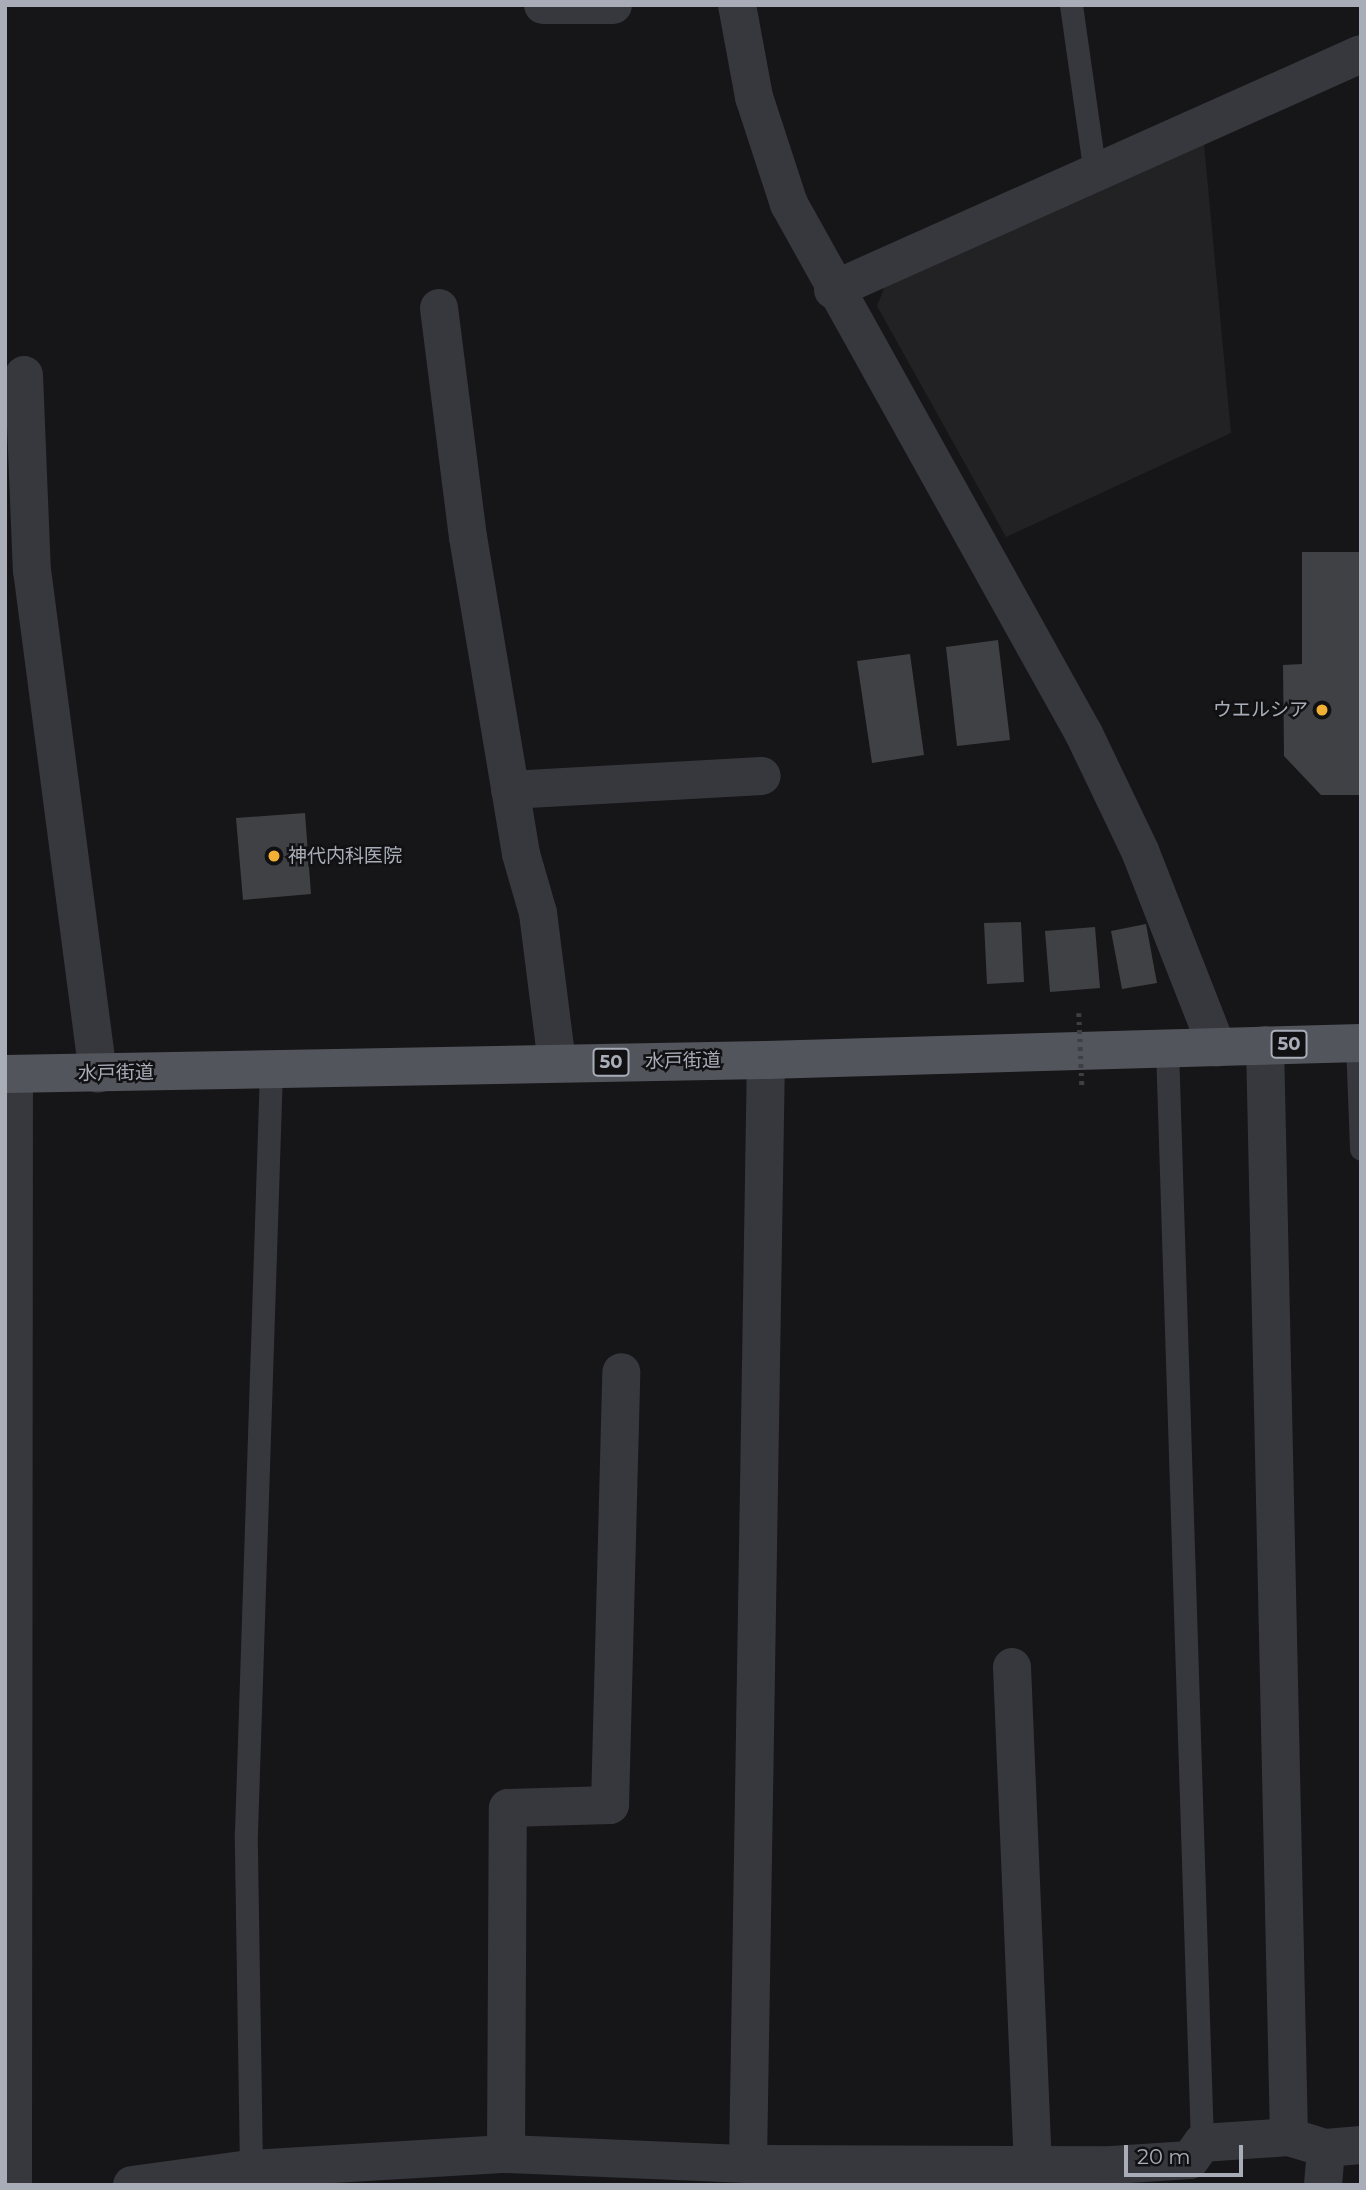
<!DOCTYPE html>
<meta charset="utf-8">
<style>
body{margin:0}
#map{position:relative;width:1366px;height:2190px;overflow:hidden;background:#161618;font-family:Montserrat,"Noto Sans JP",sans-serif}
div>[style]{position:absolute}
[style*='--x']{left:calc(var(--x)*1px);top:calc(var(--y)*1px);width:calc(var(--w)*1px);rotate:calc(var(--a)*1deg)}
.built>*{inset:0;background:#222225}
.building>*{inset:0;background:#404145}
.lane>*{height:23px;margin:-11.5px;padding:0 11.5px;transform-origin:11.5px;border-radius:11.5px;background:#37383d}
.street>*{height:38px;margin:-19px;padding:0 19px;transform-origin:19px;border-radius:19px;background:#37383d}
.primary>*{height:38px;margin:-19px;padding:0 19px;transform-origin:19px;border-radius:19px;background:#53555c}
.path-bridge>*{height:4.5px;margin-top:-2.25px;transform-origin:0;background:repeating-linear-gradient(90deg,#3d3f44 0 3.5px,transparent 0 8.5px)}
.dots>*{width:19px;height:19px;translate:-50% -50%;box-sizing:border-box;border:4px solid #111113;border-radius:50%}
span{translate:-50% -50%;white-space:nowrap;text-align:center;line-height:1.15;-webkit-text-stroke:5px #111113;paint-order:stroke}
.shield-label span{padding:2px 5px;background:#111113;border:2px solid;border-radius:5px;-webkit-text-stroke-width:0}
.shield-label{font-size:18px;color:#a8adb8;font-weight:700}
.poi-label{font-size:19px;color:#a8adb8}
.right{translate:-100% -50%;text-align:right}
.left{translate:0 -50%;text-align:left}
.street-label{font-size:19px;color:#a8adb8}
.frame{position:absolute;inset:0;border:7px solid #a8adb8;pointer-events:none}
.scale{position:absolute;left:1124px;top:2145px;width:119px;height:32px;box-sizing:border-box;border:4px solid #a8adb8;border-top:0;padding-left:9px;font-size:21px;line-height:24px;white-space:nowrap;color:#a8adb8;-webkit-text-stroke:5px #111113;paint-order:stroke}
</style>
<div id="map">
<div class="built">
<i style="clip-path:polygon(1204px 144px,1231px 433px,1006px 537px,877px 306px,888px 278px)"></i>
</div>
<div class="building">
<i style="clip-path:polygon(1302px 552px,1361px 552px,1361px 795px,1321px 795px,1284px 756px,1283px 665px,1302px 664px)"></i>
<i style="clip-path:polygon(998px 640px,1010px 740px,957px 746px,946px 647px)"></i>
<i style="clip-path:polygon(910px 654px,924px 755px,872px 763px,857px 661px)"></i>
<i style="clip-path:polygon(305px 813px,311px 894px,243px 900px,236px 818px)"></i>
<i style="clip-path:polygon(1021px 922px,1024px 982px,987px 984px,984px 923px)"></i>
<i style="clip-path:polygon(1146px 924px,1157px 983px,1122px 989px,1111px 931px)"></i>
<i style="clip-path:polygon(1095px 927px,1100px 988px,1050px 992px,1045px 931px)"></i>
</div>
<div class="lane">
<i style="--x:1071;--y:5;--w:171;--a:81.9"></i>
<i style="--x:1357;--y:1043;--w:106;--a:87.8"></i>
<i style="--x:1167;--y:1048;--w:1096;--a:88.17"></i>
<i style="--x:251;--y:2169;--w:337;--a:-90.9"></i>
<i style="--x:246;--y:1832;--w:762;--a:-88.12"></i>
</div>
<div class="street">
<i style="--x:543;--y:5;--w:70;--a:0"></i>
<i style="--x:737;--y:5;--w:94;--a:79.5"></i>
<i style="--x:754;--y:97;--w:113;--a:71.9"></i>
<i style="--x:789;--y:204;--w:607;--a:60.9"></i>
<i style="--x:1084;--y:734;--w:130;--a:64.4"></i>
<i style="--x:1140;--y:851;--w:211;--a:68.6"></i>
<i style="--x:833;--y:290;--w:578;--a:-24.08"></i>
<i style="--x:439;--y:308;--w:231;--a:82.8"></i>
<i style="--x:468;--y:537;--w:321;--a:80.5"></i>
<i style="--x:521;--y:854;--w:61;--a:73.9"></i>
<i style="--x:538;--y:913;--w:151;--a:82.8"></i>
<i style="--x:24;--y:375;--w:195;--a:87.7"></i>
<i style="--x:32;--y:570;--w:508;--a:82.54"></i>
<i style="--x:510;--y:790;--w:252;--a:-3.2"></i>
<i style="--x:1265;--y:1045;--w:1092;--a:88.74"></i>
<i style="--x:1012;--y:1667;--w:496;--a:87.6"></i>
<i style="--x:506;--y:2154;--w:346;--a:-89.7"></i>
<i style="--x:508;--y:1808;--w:102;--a:-1.7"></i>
<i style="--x:610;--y:1805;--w:433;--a:-88.5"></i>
<i style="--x:748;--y:2164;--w:1104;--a:-89.07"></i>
<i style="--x:13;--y:2185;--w:1111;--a:-89.95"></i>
<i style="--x:132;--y:2185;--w:120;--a:-7.7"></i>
<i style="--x:251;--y:2169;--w:255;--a:-3.4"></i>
<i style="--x:506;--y:2154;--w:242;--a:2.4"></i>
<i style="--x:748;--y:2164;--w:364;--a:0.2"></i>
<i style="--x:1112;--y:2165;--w:78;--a:-3.7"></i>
<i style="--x:1190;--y:2160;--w:21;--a:-55"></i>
<i style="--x:1202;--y:2143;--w:87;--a:-3.9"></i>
<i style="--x:1289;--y:2137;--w:39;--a:17"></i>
<i style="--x:1326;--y:2148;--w:35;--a:-5"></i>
<i style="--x:1323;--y:2185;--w:37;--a:-85"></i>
</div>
<div class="primary">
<i style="--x:5;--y:1074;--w:761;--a:-1.05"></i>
<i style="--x:766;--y:1060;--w:595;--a:-1.64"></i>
</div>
<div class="path-bridge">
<i style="--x:1079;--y:1013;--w:73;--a:87.6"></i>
</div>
<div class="dots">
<i style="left:1322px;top:710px;background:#f2b134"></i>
<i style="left:274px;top:856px;background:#f2b134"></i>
</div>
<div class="shield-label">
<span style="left:1289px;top:1044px">50</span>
<span style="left:611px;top:1062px">50</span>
</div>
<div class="poi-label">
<span class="right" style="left:1308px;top:710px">ウエルシア</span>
<span class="left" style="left:288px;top:856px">神代内科医院</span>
</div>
<div class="street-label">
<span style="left:683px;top:1061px;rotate:-1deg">水戸街道</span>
<span style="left:116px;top:1073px;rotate:-1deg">水戸街道</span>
</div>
<div class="frame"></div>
<div class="scale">20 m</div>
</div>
